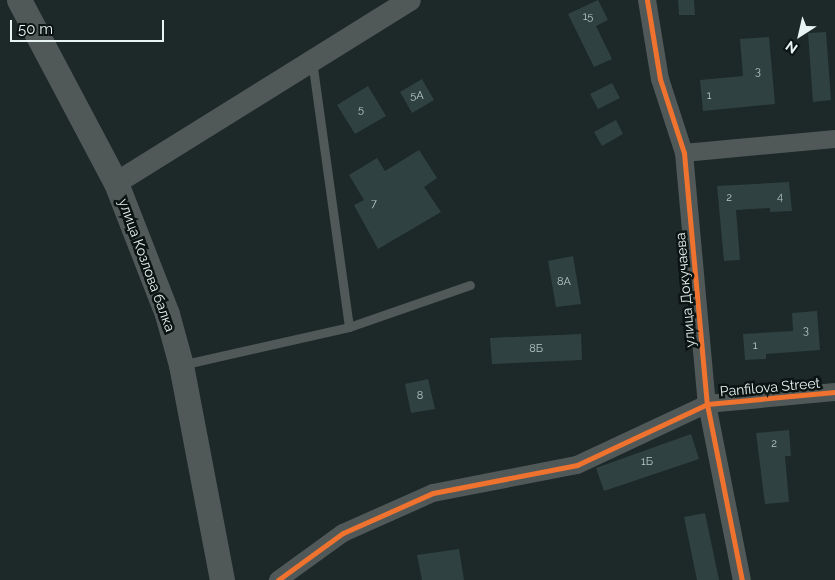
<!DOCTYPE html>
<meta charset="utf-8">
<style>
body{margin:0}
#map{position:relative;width:835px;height:580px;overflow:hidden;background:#1d2828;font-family:Raleway,sans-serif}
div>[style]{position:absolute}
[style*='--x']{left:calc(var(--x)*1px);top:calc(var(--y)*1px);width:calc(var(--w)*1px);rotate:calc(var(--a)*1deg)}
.building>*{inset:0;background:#2f4141}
.service>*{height:9px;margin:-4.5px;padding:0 4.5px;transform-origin:4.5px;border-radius:4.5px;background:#505958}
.minor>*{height:18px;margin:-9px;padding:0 9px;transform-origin:9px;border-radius:9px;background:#505958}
.tertiary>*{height:22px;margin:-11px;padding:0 11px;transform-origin:11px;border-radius:11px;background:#505958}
.secondary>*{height:25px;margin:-12.5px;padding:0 12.5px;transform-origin:12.5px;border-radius:12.5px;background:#505958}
.cycleway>*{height:5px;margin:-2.5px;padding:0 2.5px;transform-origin:2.5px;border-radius:2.5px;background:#ef722f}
span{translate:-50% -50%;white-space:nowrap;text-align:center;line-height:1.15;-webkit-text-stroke:5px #0b1413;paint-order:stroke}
.number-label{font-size:11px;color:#b9c7c6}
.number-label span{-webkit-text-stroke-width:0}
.street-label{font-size:14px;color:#e7f4f3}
.north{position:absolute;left:775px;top:10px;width:50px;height:50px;-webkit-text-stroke:4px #0b1413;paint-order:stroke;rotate:215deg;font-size:14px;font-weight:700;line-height:20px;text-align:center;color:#e7f4f3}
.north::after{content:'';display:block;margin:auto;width:18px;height:22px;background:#e7f4f3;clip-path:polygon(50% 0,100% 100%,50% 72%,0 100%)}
.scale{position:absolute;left:10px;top:20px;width:154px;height:22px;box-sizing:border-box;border:2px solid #e7f4f3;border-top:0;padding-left:6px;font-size:15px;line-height:18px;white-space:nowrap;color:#e7f4f3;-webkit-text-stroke:4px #0b1413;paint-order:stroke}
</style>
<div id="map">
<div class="building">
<i style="clip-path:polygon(598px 0,608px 20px,596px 26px,612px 59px,594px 67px,568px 14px)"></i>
<i style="clip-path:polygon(678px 0,694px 0,695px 15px,679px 15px)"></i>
<i style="clip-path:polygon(826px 32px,831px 100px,813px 102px,808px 33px)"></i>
<i style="clip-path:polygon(769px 37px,775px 104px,703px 111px,700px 80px,743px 76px,740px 39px)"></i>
<i style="clip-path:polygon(422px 79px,434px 100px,412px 113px,400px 92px)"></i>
<i style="clip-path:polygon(612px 83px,620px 98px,598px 109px,590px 94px)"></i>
<i style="clip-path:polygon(368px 86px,386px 116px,355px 134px,337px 105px)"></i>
<i style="clip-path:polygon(616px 120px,623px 134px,602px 146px,594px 132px)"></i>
<i style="clip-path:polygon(419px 150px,437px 178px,424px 187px,441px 212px,378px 249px,354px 205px,364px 200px,349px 175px,377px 158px,385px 171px)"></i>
<i style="clip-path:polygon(789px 182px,792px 211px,770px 212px,770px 208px,736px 210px,740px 260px,724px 261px,717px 186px)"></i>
<i style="clip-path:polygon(573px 256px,581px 304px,556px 307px,548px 261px)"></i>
<i style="clip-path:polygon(817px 311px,820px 350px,766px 354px,766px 359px,745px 360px,743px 334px,793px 331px,792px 313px)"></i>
<i style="clip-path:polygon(581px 334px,582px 360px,492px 364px,490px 338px)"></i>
<i style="clip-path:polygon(428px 379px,435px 409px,411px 413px,405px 384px)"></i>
<i style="clip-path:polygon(789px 430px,791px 456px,785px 456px,789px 502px,765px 504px,756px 433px)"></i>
<i style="clip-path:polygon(691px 434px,699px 459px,604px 491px,596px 468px)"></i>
<i style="clip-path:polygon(705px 513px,719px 580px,697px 580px,684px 517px)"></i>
<i style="clip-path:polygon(459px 549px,464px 580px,422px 580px,417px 555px)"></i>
</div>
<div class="service">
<i style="--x:349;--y:327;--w:128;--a:-19.1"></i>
<i style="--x:181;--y:365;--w:172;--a:-12.7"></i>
<i style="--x:349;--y:327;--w:268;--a:-97.9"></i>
</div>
<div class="minor">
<i style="--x:647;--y:0;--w:80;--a:80.7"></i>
<i style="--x:660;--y:79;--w:78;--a:72"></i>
<i style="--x:684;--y:153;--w:252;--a:84.8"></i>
<i style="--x:707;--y:404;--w:179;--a:78.8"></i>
<i style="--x:684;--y:153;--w:152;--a:-5.3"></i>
<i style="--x:278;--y:580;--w:80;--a:-35.9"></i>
<i style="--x:343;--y:533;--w:98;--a:-24"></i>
<i style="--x:433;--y:493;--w:147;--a:-11"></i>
<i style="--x:577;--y:465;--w:144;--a:-25.1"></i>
<i style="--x:707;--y:404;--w:129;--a:-5.4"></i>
</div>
<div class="tertiary">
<i style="--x:116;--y:183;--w:346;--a:-31.9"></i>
</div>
<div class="secondary">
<i style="--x:19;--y:0;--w:207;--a:62.1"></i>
<i style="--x:116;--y:183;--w:141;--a:68.7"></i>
<i style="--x:167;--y:314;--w:53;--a:74.6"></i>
<i style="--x:181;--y:365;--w:219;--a:79.2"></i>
</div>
<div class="cycleway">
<i style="--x:647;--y:0;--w:80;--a:80.7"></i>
<i style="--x:660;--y:79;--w:78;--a:72"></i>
<i style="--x:684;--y:153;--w:252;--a:84.8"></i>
<i style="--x:707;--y:404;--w:179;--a:78.8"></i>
<i style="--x:278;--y:580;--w:80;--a:-35.9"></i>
<i style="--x:343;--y:533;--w:98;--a:-24"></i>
<i style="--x:433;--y:493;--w:147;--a:-11"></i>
<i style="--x:577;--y:465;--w:144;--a:-25.1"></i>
<i style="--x:707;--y:404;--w:129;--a:-5.4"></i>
</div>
<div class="number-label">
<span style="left:588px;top:17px">15</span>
<span style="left:758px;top:72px">3</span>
<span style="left:417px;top:96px">5А</span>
<span style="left:709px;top:96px">1</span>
<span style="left:361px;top:110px">5</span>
<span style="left:780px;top:197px">4</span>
<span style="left:729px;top:198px">2</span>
<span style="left:374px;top:204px">7</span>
<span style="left:564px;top:282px">8А</span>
<span style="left:806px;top:331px">3</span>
<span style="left:755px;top:346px">1</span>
<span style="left:536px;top:349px">8Б</span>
<span style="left:420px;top:396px">8</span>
<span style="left:774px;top:444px">2</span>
<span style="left:647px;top:462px">1Б</span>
</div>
<div class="street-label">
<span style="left:147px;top:265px;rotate:70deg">улица Козлова балка</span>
<span style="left:685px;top:290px;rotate:-95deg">улица Докучаева</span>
<span style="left:770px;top:387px;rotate:-5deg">Panfilova Street</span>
</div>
<div class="north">N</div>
<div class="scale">50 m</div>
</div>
